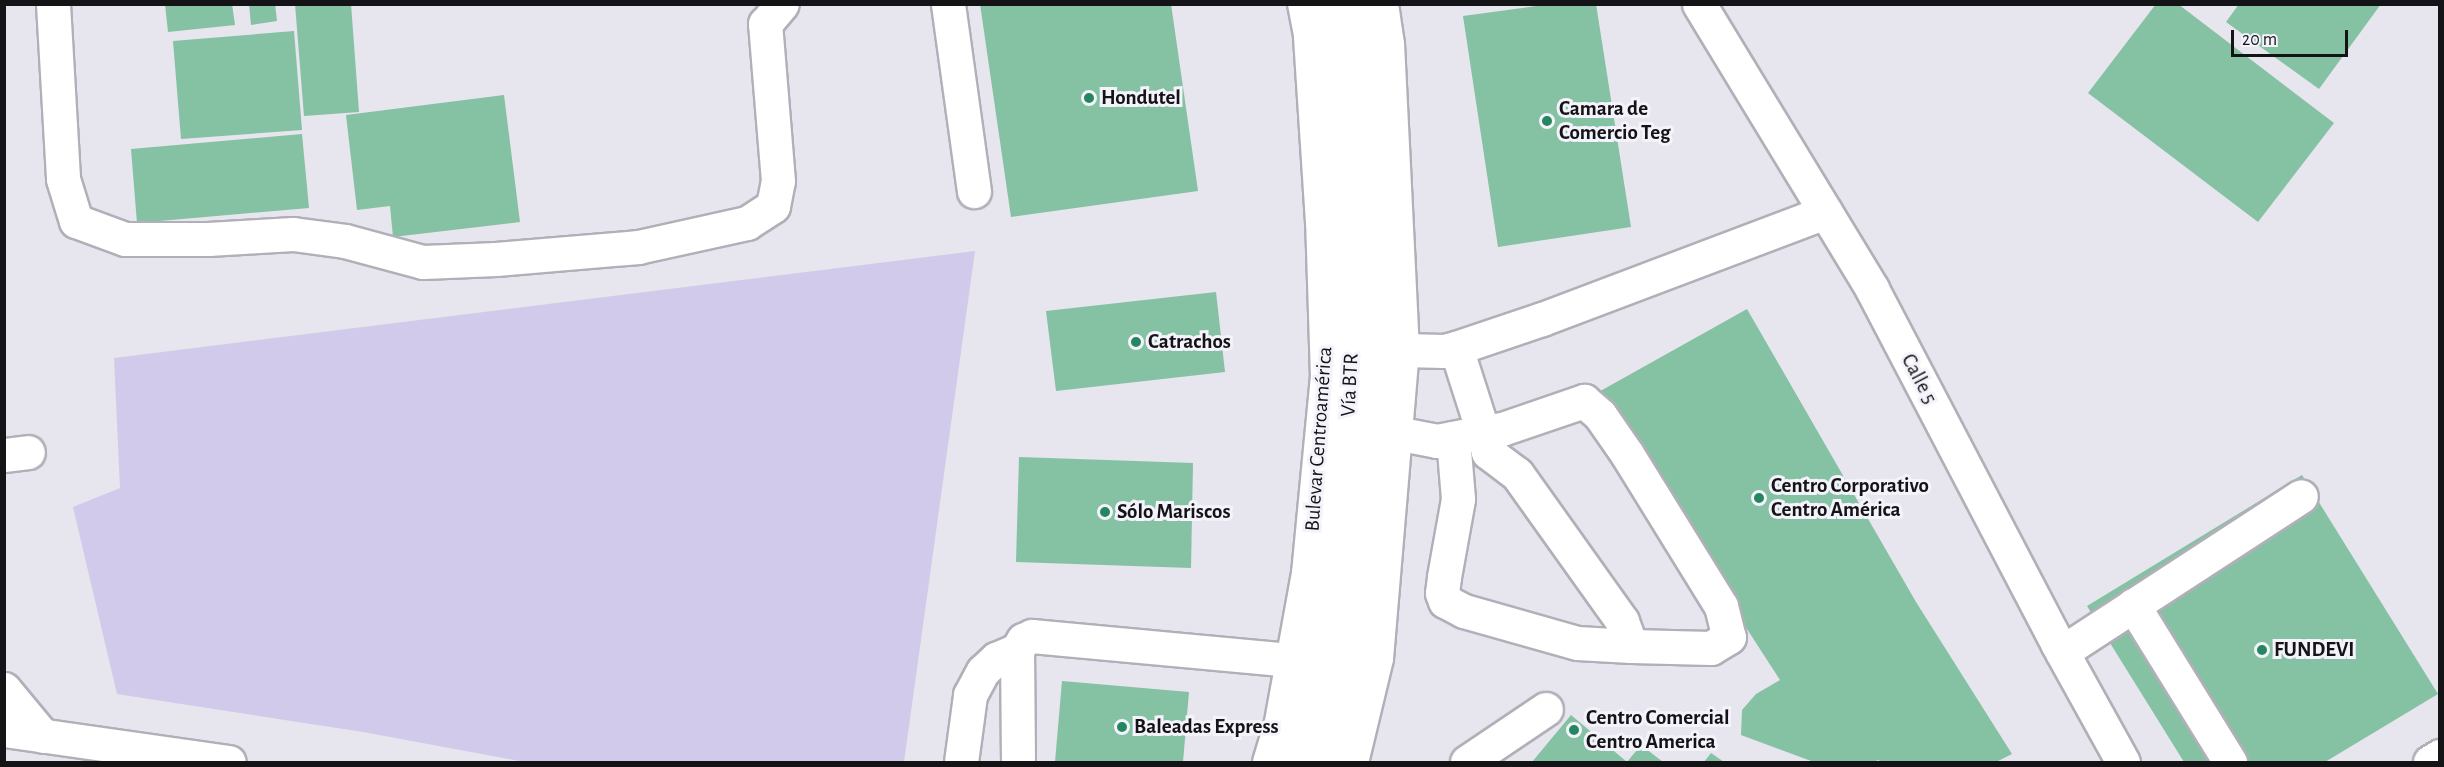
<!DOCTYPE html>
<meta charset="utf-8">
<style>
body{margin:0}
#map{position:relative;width:2444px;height:767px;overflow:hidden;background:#e7e5ed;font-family:"Alegreya Sans",sans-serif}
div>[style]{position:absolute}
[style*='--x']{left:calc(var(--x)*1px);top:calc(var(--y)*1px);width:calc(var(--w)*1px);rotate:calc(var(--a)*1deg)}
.green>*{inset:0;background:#d1caea}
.building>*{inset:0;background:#85c1a3}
.roads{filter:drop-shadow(2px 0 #b1b0b8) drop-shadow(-2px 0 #b1b0b8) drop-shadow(0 2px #b1b0b8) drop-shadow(0 -2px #b1b0b8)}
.minor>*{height:33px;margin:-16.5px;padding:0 16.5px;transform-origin:16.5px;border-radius:16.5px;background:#fff}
.major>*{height:33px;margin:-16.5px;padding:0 16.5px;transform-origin:16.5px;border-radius:16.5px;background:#fff}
.dots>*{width:16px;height:16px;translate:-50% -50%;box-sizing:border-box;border:3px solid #f4f3fb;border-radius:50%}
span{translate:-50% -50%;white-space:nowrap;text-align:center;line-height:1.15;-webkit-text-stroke:6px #f4f3fb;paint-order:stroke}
.poi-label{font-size:21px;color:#141316;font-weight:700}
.left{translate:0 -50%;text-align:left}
.street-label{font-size:21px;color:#141316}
.frame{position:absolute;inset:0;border:6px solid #141316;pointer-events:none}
.scale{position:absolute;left:2231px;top:30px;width:117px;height:27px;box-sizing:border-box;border:3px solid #141316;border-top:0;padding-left:8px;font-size:18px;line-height:21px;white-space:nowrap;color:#141316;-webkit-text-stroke:4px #f4f3fb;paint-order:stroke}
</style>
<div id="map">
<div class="green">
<i style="clip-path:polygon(975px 251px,904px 762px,525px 762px,363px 732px,117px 694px,73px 507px,120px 488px,114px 358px)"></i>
</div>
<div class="building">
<i style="clip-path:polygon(165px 4px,232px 4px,235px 25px,168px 32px)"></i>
<i style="clip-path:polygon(249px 4px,275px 4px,277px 21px,251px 25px)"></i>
<i style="clip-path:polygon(295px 4px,351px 4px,359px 112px,304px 116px)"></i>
<i style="clip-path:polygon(980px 4px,1171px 4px,1198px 191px,1011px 217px)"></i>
<i style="clip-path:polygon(1551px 4px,1596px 4px,1631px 227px,1498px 247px,1463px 16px)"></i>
<i style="clip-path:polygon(2156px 4px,2178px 4px,2334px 123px,2258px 222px,2088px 93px)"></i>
<i style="clip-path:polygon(2239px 4px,2381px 4px,2319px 89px,2226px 22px)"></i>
<i style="clip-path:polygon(294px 31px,302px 130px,181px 139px,173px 41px)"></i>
<i style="clip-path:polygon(504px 95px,520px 222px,393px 237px,390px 206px,357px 210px,346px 115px)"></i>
<i style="clip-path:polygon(302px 134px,309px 208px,137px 223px,131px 149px)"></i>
<i style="clip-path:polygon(1216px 292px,1225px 372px,1056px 391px,1046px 311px)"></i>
<i style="clip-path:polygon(1747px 309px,1916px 602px,2012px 754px,1996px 762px,1885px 762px,1877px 760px,1876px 762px,1814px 762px,1741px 735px,1742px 710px,1756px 694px,1780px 680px,1595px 394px)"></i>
<i style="clip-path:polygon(1019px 457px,1193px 463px,1191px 568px,1016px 562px)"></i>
<i style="clip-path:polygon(2302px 475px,2438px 694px,2325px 762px,2184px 762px,2087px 606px)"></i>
<i style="clip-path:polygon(1062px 681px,1189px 692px,1183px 762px,1055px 762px)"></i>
<i style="clip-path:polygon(1571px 715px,1627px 762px,1641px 745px,1663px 762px,1532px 762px)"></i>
<i style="clip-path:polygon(1711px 753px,1724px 762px,1704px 762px)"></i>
</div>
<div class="roads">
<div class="minor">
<i style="--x:53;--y:4;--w:175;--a:86.7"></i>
<i style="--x:63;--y:179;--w:44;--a:72.8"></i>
<i style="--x:76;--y:221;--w:52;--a:20.2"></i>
<i style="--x:125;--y:239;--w:83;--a:0"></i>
<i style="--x:208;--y:239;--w:85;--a:-3.4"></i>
<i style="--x:293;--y:234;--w:52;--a:7.7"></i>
<i style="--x:345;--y:241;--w:81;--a:15.1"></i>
<i style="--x:423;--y:262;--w:73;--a:-2.4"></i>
<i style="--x:496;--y:259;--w:143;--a:-4.8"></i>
<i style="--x:638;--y:247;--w:112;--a:-12.4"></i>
<i style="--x:747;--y:223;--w:31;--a:-33"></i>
<i style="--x:773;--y:206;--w:25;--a:-79"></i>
<i style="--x:778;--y:181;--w:158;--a:-94.7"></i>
<i style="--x:765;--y:24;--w:26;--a:-50"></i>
<i style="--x:948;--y:4;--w:189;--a:82.1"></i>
<i style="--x:1699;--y:4;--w:333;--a:58.7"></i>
<i style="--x:1872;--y:289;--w:399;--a:62.4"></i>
<i style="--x:2057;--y:643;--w:136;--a:61"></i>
<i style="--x:1402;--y:350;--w:42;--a:1.4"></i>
<i style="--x:1444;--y:351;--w:12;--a:-14"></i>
<i style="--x:1456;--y:348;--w:91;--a:-18.6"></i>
<i style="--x:1542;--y:319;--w:303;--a:-20.7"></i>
<i style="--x:1396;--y:433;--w:42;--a:11"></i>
<i style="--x:1437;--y:441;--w:47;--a:-11.1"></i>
<i style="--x:1483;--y:432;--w:19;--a:-9"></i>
<i style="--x:1502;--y:429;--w:87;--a:-18.9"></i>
<i style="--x:1584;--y:401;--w:21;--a:41"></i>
<i style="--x:1600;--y:415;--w:47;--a:55.3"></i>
<i style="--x:1627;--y:454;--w:179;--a:58.3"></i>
<i style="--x:1721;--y:606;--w:32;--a:76"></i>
<i style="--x:1729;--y:637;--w:21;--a:149"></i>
<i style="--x:1711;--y:648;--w:80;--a:-178.6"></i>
<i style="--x:1631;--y:646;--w:27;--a:-110"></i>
<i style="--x:1622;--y:621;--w:181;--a:-125.5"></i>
<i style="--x:1517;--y:474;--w:36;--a:-143"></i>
<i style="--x:1488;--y:452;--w:21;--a:-104"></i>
<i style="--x:1483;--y:432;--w:88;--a:-107.8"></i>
<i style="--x:1453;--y:438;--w:61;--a:85.3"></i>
<i style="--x:1458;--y:499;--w:79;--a:100.2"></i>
<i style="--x:1444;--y:577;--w:16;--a:97"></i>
<i style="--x:1442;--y:593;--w:9;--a:69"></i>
<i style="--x:1445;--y:601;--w:21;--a:28"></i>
<i style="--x:1464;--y:611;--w:117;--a:15.8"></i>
<i style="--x:1577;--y:643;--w:54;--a:3.2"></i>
<i style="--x:4;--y:455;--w:24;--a:-7"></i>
<i style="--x:2133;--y:605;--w:185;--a:58.3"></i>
<i style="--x:2062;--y:652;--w:285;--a:-33.1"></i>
<i style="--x:4;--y:689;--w:61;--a:50.3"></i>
<i style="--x:4;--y:730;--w:227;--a:8.1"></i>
<i style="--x:961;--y:762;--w:68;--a:-82.3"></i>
<i style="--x:970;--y:695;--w:27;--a:-62"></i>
<i style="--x:983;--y:671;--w:18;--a:-43"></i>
<i style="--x:996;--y:659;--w:23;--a:-23"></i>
<i style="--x:1018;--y:762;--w:112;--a:-90.5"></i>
<i style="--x:1017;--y:650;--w:12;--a:-59"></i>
<i style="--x:1023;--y:640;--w:10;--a:-24"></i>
<i style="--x:1032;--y:636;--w:261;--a:5.3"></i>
<i style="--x:1297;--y:762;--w:63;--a:-73.3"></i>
<i style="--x:1315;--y:702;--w:169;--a:-80.8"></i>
<i style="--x:1342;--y:535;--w:198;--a:-86.8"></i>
<i style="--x:1353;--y:337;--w:233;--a:-93.2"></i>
<i style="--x:1340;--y:104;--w:101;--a:-98"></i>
<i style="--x:1323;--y:762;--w:34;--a:-71"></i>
<i style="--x:1334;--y:730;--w:102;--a:-78.1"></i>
<i style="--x:1355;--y:630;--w:93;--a:-83.8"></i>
<i style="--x:1365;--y:538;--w:107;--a:-85.7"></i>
<i style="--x:1373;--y:431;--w:212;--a:-88.9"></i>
<i style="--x:1377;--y:219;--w:109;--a:-93.2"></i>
<i style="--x:1371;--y:110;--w:107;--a:-97.5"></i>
<i style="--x:1467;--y:762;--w:95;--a:-33.9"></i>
<i style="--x:2430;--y:762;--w:12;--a:-31"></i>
</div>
<div class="major">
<i style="--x:1269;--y:762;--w:37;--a:-73"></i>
<i style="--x:1280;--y:727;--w:157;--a:-79.7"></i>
<i style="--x:1308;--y:573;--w:197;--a:-84.5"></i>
<i style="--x:1327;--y:377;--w:155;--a:-91.8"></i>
<i style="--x:1322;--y:222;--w:188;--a:-93.7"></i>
<i style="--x:1310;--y:34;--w:31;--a:-101"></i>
<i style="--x:1351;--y:762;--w:107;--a:-76.5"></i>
<i style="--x:1376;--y:658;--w:309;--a:-85.2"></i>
<i style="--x:1402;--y:350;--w:306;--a:-92.8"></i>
<i style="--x:1387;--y:44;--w:40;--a:-98.5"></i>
</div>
</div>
<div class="dots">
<i style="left:1089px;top:98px;background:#248760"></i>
<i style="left:1547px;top:121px;background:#248760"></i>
<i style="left:1136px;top:342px;background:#248760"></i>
<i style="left:1759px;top:498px;background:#248760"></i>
<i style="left:1105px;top:512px;background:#248760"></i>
<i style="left:2262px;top:650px;background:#248760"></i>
<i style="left:1122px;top:727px;background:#248760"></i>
<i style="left:1574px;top:730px;background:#248760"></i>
</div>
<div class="poi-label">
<span class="left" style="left:1101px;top:98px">Hondutel</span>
<span class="left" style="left:1559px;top:121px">Camara de<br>Comercio Teg</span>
<span class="left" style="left:1148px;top:342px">Catrachos</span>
<span class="left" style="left:1771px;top:498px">Centro Corporativo<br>Centro América</span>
<span class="left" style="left:1117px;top:512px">Sólo Mariscos</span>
<span class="left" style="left:2274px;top:650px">FUNDEVI</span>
<span class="left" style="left:1586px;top:730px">Centro Comercial<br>Centro America</span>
<span class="left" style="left:1134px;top:727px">Baleadas Express</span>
</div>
<div class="street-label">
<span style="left:1919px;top:379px;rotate:62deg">Calle 5</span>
<span style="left:1350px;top:385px;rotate:-87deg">Vía BTR</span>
<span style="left:1319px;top:439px;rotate:-86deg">Bulevar Centroamérica</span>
</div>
<div class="frame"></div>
<div class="scale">20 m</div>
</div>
